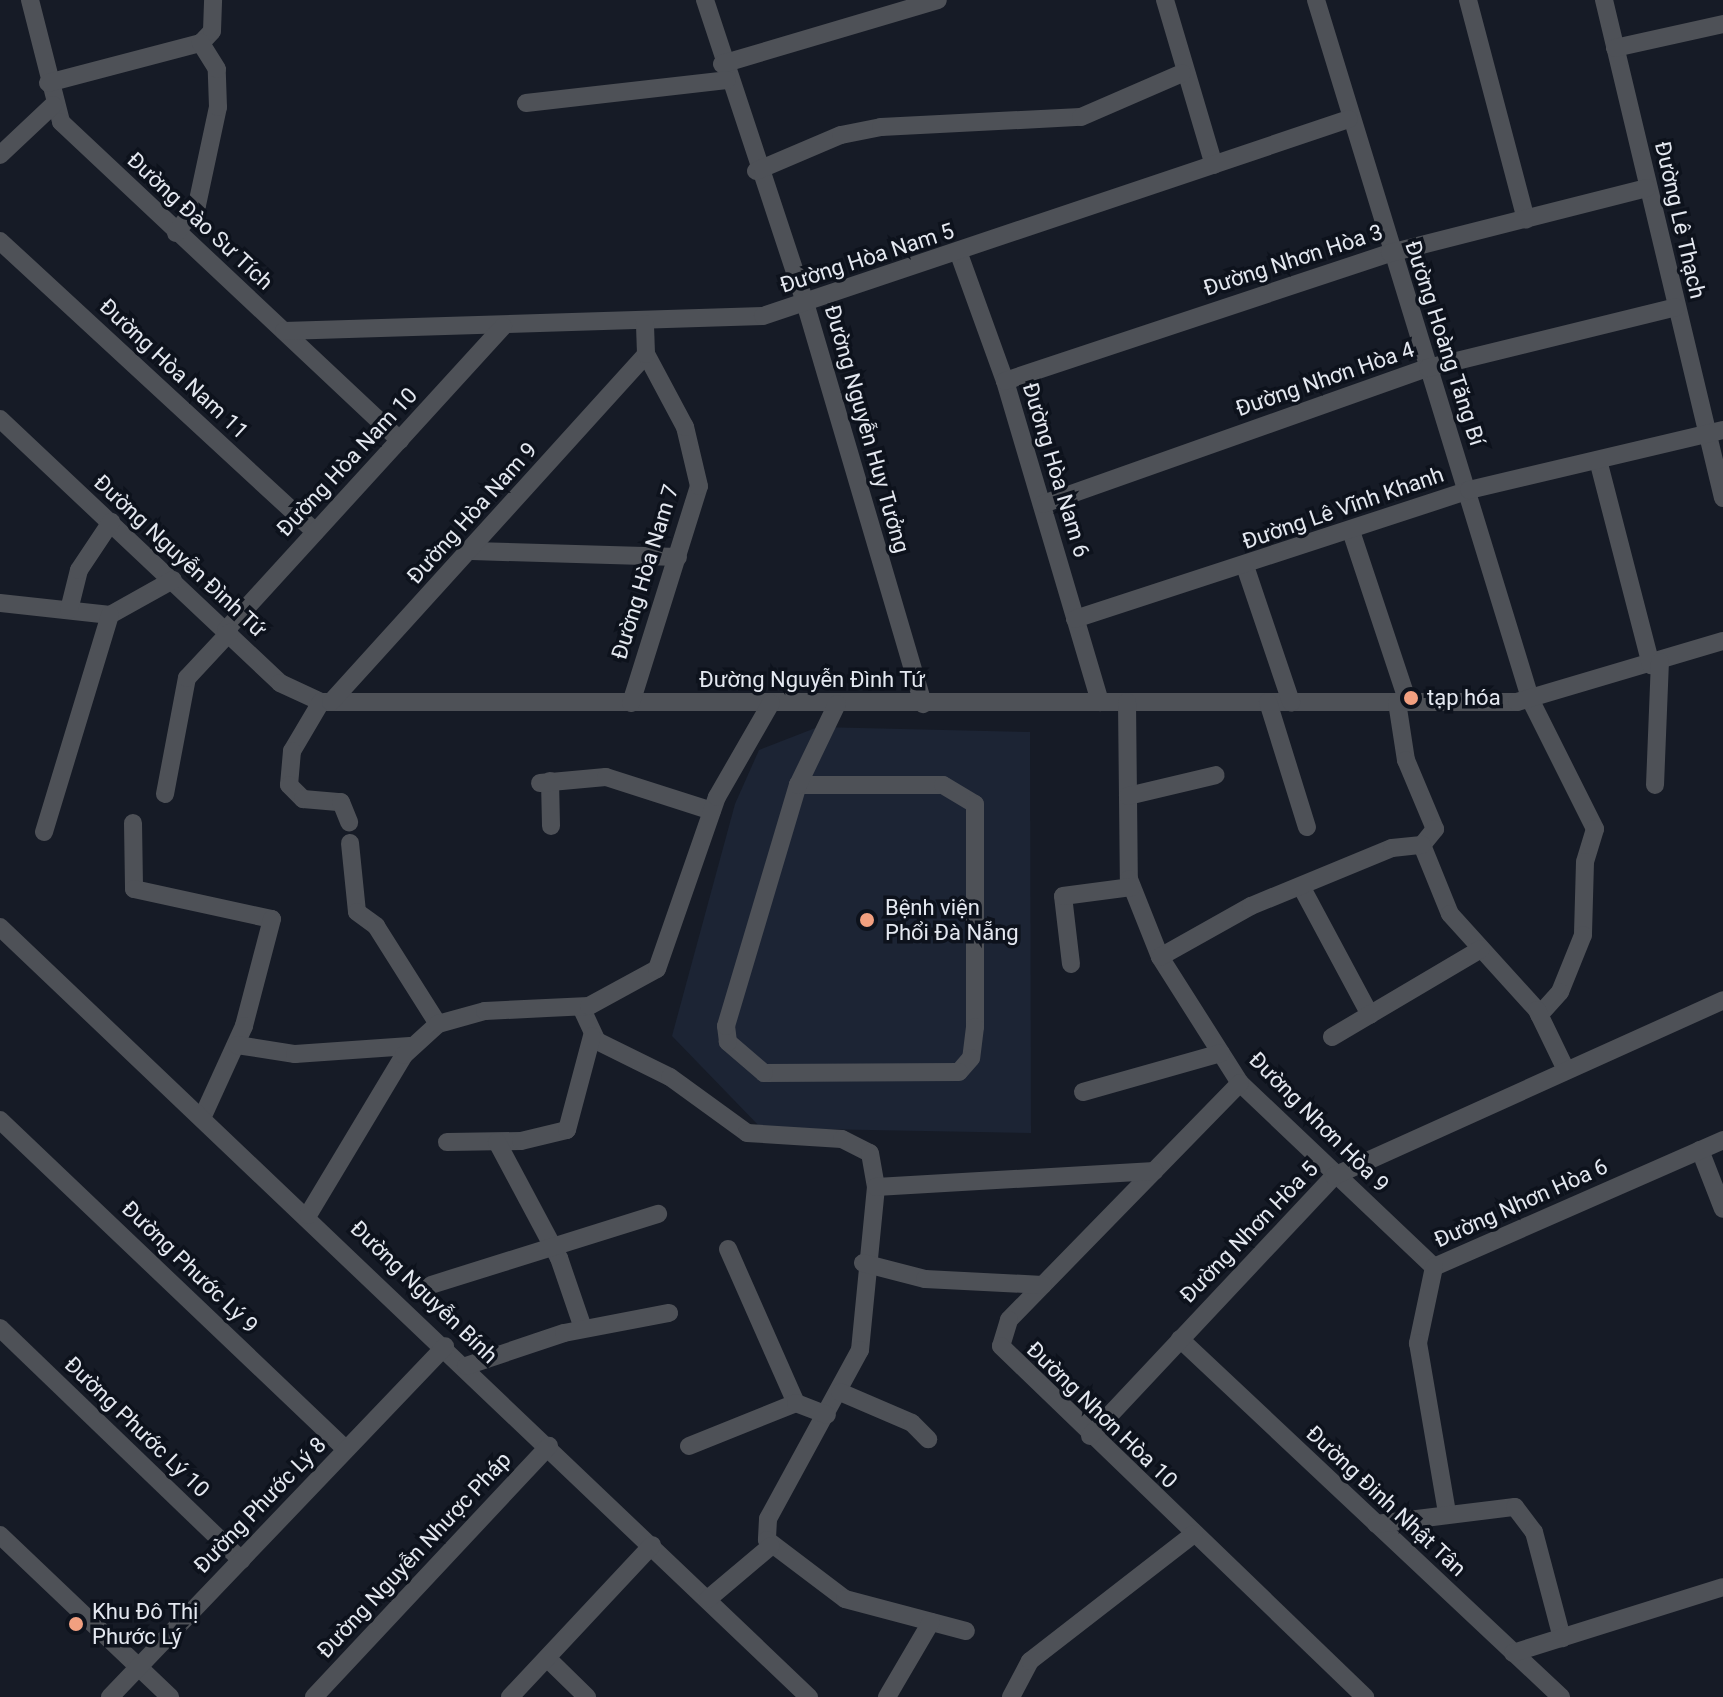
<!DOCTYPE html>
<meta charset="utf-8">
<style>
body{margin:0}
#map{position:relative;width:1723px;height:1697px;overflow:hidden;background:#161b26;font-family:Roboto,sans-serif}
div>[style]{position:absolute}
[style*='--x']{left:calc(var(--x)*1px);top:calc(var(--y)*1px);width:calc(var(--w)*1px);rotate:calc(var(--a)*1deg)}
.built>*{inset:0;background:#1c2434}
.minor>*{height:18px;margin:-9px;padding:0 9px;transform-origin:9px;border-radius:9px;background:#4e5157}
.dots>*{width:22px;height:22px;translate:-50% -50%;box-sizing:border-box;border:4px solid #0d121c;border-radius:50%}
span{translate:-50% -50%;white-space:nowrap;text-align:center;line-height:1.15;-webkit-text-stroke:7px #0d121c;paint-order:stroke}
.street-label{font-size:22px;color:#e4e8f0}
.poi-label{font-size:22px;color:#e4e8f0}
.left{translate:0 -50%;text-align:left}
</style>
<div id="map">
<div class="built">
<i style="clip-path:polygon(818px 727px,1030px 732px,1031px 1133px,761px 1128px,672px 1036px,735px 804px,759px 750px)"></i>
</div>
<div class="minor">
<i style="--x:30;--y:0;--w:126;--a:75.7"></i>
<i style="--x:61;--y:122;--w:465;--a:43.2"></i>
<i style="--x:705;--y:0;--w:322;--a:71.7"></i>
<i style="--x:806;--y:306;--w:415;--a:73.6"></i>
<i style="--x:1165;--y:0;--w:172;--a:73.5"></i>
<i style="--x:1316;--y:0;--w:733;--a:72.95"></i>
<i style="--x:1531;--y:701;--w:143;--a:63.4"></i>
<i style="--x:1595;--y:829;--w:34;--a:107"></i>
<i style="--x:1585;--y:862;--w:73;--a:91.6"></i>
<i style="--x:1583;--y:935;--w:61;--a:112"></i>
<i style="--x:1560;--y:992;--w:31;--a:132"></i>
<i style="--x:1468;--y:0;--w:227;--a:75.2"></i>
<i style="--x:1604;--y:0;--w:512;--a:76.56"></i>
<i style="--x:1615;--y:48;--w:111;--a:-12.5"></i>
<i style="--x:722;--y:64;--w:225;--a:-16.5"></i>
<i style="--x:48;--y:83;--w:158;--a:-14.7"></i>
<i style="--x:201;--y:43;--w:16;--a:-47"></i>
<i style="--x:212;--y:31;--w:31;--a:-88"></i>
<i style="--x:526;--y:103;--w:202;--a:-6.5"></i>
<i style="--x:0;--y:155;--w:73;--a:-43.3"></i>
<i style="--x:756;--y:171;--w:92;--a:-23"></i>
<i style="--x:841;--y:135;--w:41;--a:-11.3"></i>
<i style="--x:881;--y:127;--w:200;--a:-2.9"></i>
<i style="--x:1081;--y:117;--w:110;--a:-23.5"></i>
<i style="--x:176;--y:233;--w:35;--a:-53"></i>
<i style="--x:197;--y:205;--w:100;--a:-77.9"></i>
<i style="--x:218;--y:107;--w:38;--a:-92"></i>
<i style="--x:217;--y:69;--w:31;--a:-122"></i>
<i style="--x:0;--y:241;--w:429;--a:42.7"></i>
<i style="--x:959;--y:254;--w:135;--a:70.1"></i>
<i style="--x:1005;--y:381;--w:335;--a:73.5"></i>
<i style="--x:284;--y:331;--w:479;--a:-1.8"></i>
<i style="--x:763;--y:316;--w:618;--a:-18.58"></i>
<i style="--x:1005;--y:381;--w:406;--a:-18.4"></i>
<i style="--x:1390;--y:253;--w:265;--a:-14.2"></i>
<i style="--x:0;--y:419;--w:385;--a:43.3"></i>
<i style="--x:280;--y:683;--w:45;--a:24.9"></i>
<i style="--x:321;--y:702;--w:1196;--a:0"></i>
<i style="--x:1517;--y:702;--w:215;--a:-16.5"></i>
<i style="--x:1598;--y:460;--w:212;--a:75.5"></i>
<i style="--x:1043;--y:504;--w:408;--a:-19.5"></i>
<i style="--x:1428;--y:368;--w:255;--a:-13.8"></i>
<i style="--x:1351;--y:531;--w:180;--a:71.6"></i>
<i style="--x:472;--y:551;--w:206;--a:1.7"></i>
<i style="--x:1245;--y:566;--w:144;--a:71.3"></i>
<i style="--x:0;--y:603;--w:111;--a:6.2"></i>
<i style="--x:110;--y:615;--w:72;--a:-29.1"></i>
<i style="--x:69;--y:610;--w:41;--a:-76"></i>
<i style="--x:79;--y:570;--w:58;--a:-56.3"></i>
<i style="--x:1075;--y:619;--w:415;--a:-18.1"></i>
<i style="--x:1469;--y:490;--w:261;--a:-13.3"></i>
<i style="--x:226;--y:630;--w:411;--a:-47.6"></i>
<i style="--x:321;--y:702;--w:57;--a:120.6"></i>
<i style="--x:292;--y:751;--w:34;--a:95"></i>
<i style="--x:289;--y:785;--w:20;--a:45"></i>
<i style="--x:303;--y:799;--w:38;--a:5"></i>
<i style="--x:341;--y:802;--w:22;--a:68"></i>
<i style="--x:331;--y:702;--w:469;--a:-47.8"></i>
<i style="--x:1127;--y:702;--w:177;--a:89.4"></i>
<i style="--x:1129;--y:879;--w:84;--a:68.3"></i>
<i style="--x:1160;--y:957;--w:149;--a:57.6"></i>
<i style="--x:1240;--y:1083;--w:267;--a:43.5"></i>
<i style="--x:1268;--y:702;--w:131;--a:72.7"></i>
<i style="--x:1397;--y:702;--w:59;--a:81.2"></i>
<i style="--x:1406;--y:760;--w:75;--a:67.2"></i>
<i style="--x:1435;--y:829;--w:21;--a:129"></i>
<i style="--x:631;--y:703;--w:227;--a:-72.6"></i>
<i style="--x:699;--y:486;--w:61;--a:-103.3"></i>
<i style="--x:685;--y:427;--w:83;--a:-118.1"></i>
<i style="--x:646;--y:354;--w:30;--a:-92"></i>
<i style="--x:550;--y:781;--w:45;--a:88.7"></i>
<i style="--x:540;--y:783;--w:66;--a:-5.2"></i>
<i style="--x:606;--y:777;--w:111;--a:17.8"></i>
<i style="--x:798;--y:785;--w:145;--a:0"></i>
<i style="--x:943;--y:785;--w:37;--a:31"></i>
<i style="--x:975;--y:804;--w:223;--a:90"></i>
<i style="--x:975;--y:1027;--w:31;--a:97"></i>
<i style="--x:971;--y:1058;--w:18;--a:131"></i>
<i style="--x:959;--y:1072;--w:195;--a:179.7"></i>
<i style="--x:764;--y:1073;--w:48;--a:-139.3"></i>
<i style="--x:728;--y:1042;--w:16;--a:-97"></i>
<i style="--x:726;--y:1026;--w:252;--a:-73.4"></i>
<i style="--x:798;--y:785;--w:90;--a:-64.3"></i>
<i style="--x:1655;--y:785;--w:123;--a:-87.7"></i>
<i style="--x:165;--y:794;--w:118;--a:-79.3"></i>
<i style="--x:187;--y:678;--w:62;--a:-47"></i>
<i style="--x:1128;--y:796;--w:90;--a:-13.4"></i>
<i style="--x:133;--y:823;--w:66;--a:89.1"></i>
<i style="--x:134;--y:889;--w:141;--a:12.3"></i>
<i style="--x:272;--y:919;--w:111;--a:104.7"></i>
<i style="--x:244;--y:1026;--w:99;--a:114.5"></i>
<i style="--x:44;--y:832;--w:227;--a:-73.1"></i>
<i style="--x:350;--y:843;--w:69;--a:84.2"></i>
<i style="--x:357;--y:912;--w:24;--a:36"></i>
<i style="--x:376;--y:926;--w:116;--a:57.7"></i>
<i style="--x:1422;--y:845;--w:74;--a:67.9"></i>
<i style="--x:1450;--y:914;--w:130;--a:47.8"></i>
<i style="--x:1537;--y:1010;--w:64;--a:64.2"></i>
<i style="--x:1302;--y:888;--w:144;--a:61.8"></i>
<i style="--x:0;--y:927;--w:1117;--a:43.59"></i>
<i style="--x:1160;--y:957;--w:104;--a:-29.3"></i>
<i style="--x:1251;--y:906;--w:152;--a:-22.4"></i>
<i style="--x:1392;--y:848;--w:30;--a:-6"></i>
<i style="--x:1071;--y:964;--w:68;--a:-96.7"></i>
<i style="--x:1063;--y:896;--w:69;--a:-7.5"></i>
<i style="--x:581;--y:1007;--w:38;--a:65"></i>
<i style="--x:597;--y:1041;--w:81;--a:26.3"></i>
<i style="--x:670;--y:1077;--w:95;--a:36"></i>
<i style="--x:747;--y:1133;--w:95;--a:3.6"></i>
<i style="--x:842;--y:1139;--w:31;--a:27"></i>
<i style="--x:870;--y:1153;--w:35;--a:80"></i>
<i style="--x:876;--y:1187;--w:164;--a:95.6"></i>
<i style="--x:860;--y:1350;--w:192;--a:118.6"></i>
<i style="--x:768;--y:1519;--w:21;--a:93"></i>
<i style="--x:767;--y:1540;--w:98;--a:37.1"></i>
<i style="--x:845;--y:1599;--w:125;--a:14.8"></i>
<i style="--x:1332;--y:1037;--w:173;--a:-30.6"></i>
<i style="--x:237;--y:1045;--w:59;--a:8.8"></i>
<i style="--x:295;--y:1054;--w:115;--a:-4"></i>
<i style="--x:1240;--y:1083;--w:331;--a:134.3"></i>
<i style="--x:1009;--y:1320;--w:27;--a:107"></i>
<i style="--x:1001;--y:1346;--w:506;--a:43.96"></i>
<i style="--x:1083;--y:1092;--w:143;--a:-15.8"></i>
<i style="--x:0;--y:1120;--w:477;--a:43.6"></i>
<i style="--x:447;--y:1142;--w:74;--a:-0.8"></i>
<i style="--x:521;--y:1141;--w:47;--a:-13.4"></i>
<i style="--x:567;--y:1130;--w:97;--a:-75.1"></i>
<i style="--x:497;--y:1142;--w:132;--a:61.9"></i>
<i style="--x:559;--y:1258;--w:74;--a:71.1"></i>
<i style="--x:1700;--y:1150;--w:63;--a:68.7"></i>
<i style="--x:876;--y:1187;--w:279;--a:-3.3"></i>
<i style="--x:308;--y:1215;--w:187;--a:-59"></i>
<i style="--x:404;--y:1055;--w:46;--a:-42.4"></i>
<i style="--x:438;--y:1024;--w:49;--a:-15.5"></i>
<i style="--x:485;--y:1011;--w:104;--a:-2.8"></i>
<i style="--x:589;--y:1006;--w:77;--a:-28.6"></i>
<i style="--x:657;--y:969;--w:182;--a:-70.8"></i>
<i style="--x:717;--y:797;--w:108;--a:-60.1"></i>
<i style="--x:728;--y:1249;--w:168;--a:66.2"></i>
<i style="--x:863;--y:1263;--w:64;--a:14.5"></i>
<i style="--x:925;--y:1279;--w:118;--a:2.9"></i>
<i style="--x:1434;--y:1267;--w:316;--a:-23.7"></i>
<i style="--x:1434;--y:1267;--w:78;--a:101.9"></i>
<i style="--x:1418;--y:1343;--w:171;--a:80.3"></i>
<i style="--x:431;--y:1285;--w:238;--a:-17.4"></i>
<i style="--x:0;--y:1328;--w:335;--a:43.9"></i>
<i style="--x:1180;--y:1339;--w:523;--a:43.22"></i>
<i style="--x:466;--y:1366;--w:103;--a:-18.6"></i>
<i style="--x:564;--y:1333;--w:107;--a:-10.8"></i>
<i style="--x:840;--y:1392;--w:78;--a:23.3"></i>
<i style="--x:912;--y:1423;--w:23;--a:45"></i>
<i style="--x:1090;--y:1436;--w:357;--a:-46.8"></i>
<i style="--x:1334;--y:1176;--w:427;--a:-24.3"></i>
<i style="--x:689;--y:1446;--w:115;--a:-21.9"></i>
<i style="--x:796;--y:1403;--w:33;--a:21"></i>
<i style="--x:1376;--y:1524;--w:140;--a:-7"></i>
<i style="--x:1515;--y:1507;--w:31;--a:53"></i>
<i style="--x:1534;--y:1532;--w:110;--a:75.2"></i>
<i style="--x:0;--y:1535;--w:235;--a:43.6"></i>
<i style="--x:708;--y:1599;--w:82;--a:-40.1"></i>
<i style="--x:1513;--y:1653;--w:220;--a:-17.4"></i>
<i style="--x:547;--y:1658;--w:56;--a:44.3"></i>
<i style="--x:110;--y:1697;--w:485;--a:-46.3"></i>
<i style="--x:314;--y:1697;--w:344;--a:-46.9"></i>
<i style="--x:510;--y:1697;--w:208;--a:-46.9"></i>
<i style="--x:887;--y:1697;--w:87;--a:-59.6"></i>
<i style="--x:1011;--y:1697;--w:41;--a:-62.2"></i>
<i style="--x:1030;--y:1661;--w:207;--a:-37.8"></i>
</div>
<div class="dots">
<i style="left:1411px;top:698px;background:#f2a080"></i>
<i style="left:867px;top:920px;background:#f2a080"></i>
<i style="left:76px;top:1624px;background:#f2a080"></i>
</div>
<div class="street-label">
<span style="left:1680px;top:220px;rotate:77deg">Đường Lê Thạch</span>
<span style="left:200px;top:221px;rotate:43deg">Đường Đào Sư Tích</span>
<span style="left:867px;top:258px;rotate:-18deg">Đường Hòa Nam 5</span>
<span style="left:1293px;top:260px;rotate:-18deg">Đường Nhơn Hòa 3</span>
<span style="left:1445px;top:343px;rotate:72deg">Đường Hoàng Tăng Bí</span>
<span style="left:174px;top:369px;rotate:43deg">Đường Hòa Nam 11</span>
<span style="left:1325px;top:379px;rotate:-19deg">Đường Nhơn Hòa 4</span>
<span style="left:867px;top:429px;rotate:74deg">Đường Nguyễn Huy Tưởng</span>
<span style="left:347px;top:462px;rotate:-47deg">Đường Hòa Nam 10</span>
<span style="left:1056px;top:470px;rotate:73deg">Đường Hòa Nam 6</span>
<span style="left:1343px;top:508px;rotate:-19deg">Đường Lê Vĩnh Khanh</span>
<span style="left:472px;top:513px;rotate:-48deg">Đường Hòa Nam 9</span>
<span style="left:180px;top:556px;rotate:43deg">Đường Nguyễn Đình Tứ</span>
<span style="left:645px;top:572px;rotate:-73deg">Đường Hòa Nam 7</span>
<span style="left:812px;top:680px">Đường Nguyễn Đình Tứ</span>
<span style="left:1319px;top:1122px;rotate:45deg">Đường Nhơn Hòa 9</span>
<span style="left:1521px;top:1203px;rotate:-24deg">Đường Nhơn Hòa 6</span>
<span style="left:1249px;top:1232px;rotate:-46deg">Đường Nhơn Hòa 5</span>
<span style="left:190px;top:1267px;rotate:44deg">Đường Phước Lý 9</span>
<span style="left:424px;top:1292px;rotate:44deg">Đường Nguyễn Bính</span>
<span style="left:1102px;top:1415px;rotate:44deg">Đường Nhơn Hòa 10</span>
<span style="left:137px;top:1427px;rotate:44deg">Đường Phước Lý 10</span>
<span style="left:1386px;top:1501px;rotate:43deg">Đường Đinh Nhật Tân</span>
<span style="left:260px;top:1505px;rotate:-46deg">Đường Phước Lý 8</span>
<span style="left:414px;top:1555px;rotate:-47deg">Đường Nguyễn Nhược Pháp</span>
</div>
<div class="poi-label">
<span class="left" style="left:1427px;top:698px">tạp hóa</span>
<span class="left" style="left:885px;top:920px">Bệnh viện<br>Phổi Đà Nẵng</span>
<span class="left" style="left:92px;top:1624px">Khu Đô Thị<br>Phước Lý</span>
</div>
</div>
